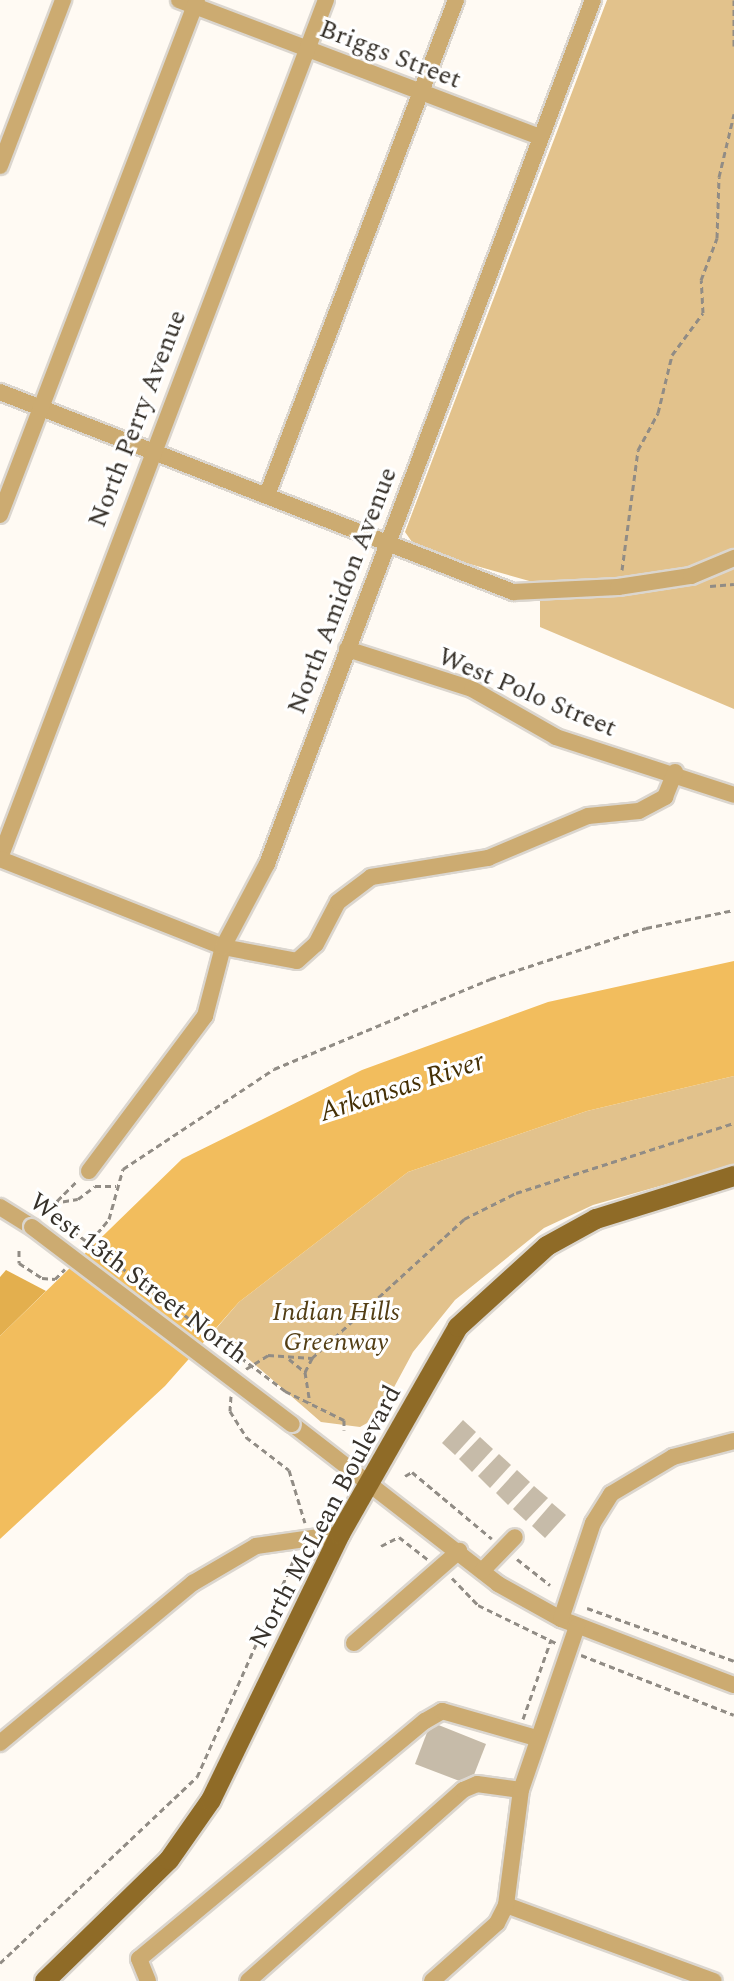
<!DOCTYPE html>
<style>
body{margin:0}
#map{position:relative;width:734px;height:1981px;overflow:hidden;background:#fffaf3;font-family:Spectral,serif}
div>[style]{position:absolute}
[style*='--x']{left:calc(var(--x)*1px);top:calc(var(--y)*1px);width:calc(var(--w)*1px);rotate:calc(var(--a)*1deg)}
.green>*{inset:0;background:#e2c28c}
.forest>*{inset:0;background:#e3af4e}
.water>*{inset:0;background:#f2bd5d}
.building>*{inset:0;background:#c6bba9}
.path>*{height:3px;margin-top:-1.5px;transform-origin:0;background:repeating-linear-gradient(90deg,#918c85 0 6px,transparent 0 10px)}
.roads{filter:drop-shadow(2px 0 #dbd6cf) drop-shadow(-2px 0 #dbd6cf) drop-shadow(0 2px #dbd6cf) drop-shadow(0 -2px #dbd6cf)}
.minor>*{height:16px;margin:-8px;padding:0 8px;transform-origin:8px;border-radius:8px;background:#ccab71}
.major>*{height:20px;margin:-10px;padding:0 10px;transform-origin:10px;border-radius:10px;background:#8f6b27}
.path-bridge>*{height:3px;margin-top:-1.5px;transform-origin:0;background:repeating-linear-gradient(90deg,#918c85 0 6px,transparent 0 10px)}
.bridges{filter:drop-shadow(2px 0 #dbd6cf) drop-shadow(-2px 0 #dbd6cf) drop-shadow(0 2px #dbd6cf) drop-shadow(0 -2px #dbd6cf)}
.minor-bridge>*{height:16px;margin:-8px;padding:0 8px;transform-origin:8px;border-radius:8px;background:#ccab71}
span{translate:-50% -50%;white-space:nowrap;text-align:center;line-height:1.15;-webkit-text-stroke:6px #fff;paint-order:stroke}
.street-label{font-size:26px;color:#37322b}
.park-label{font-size:26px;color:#533e15;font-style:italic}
.water-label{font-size:28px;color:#453005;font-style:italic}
</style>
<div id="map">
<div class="green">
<i style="clip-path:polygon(607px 0,734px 0,734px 709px,540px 627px,540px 584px,417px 549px,405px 532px)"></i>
<i style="clip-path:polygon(734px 1076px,734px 1165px,593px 1205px,544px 1228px,455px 1300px,413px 1352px,378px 1417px,360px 1427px,321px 1422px,215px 1330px,239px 1302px,408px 1172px,587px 1111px)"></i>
</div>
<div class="forest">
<i style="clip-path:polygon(6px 1270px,46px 1291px,0 1336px,0 1277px)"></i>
</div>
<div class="water">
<i style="clip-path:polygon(734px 961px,734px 1076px,587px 1111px,408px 1172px,239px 1302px,165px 1386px,0 1539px,0 1336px,182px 1159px,362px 1070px,548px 1002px)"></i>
</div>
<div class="building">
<i style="clip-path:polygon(463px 1420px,476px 1432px,455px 1455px,442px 1443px)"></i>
<i style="clip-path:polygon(480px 1437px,493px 1449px,472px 1472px,459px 1459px)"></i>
<i style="clip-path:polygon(499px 1454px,511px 1465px,490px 1488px,478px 1476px)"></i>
<i style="clip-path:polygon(517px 1470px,530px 1482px,508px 1505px,496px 1493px)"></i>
<i style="clip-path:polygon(534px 1486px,548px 1498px,526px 1521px,513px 1509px)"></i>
<i style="clip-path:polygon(552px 1503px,566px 1515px,545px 1538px,532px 1526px)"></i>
<i style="clip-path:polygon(431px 1722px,486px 1744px,470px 1785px,415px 1764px)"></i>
</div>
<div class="path">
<i style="--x:734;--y:0;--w:46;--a:90"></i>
<i style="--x:622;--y:570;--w:121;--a:-82.4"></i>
<i style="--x:638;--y:450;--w:42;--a:-61.6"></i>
<i style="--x:658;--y:413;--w:60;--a:-76.4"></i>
<i style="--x:672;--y:355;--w:52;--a:-53.6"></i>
<i style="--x:703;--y:313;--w:33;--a:-93"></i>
<i style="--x:701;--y:280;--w:45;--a:-69.1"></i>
<i style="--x:717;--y:238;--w:61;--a:-88.1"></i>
<i style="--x:719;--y:177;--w:65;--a:-76.6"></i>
<i style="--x:710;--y:586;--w:24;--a:-5"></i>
<i style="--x:53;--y:1203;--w:25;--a:-9"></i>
<i style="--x:78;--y:1199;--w:21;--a:-37"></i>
<i style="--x:95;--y:1186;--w:21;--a:0"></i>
<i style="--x:43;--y:1215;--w:48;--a:-45"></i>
<i style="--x:84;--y:1249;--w:39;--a:-50"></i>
<i style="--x:109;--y:1219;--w:52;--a:-74.4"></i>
<i style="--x:123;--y:1169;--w:181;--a:-33.5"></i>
<i style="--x:274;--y:1069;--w:234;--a:-22.6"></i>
<i style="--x:490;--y:979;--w:164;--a:-18.1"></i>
<i style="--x:646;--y:928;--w:90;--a:-11.6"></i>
<i style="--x:19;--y:1250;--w:13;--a:90"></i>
<i style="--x:19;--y:1263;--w:27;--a:33"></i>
<i style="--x:42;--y:1278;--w:13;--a:4"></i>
<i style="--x:55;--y:1279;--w:14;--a:-45"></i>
<i style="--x:289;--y:1359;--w:21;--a:39"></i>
<i style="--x:305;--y:1372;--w:31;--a:81"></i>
<i style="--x:246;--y:1369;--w:26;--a:-32"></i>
<i style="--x:268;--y:1355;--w:44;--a:3.9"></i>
<i style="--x:312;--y:1358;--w:206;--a:-42.4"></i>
<i style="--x:464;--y:1219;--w:58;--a:-26.6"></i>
<i style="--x:516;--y:1193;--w:229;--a:-17.8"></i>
<i style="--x:305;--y:1372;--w:16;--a:-63"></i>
<i style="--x:285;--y:1391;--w:66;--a:26.2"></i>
<i style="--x:344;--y:1420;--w:10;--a:90"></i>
<i style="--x:231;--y:1396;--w:15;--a:94"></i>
<i style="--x:230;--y:1411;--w:31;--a:58"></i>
<i style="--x:246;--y:1437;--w:54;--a:37.5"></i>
<i style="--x:289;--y:1470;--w:55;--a:73.2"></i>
<i style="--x:405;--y:1476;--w:8;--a:-30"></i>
<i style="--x:412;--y:1472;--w:104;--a:39.9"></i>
<i style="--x:381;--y:1546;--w:20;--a:-27"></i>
<i style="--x:399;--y:1537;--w:36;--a:38"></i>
<i style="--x:517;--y:1559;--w:42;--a:38.2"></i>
<i style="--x:452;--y:1578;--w:37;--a:46"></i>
<i style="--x:478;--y:1605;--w:87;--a:26"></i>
<i style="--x:587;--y:1608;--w:156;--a:19.8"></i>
<i style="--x:581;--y:1655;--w:164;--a:21.4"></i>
<i style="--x:523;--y:1719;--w:84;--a:-70.5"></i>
<i style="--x:0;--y:1963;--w:271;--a:-43.4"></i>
<i style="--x:197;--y:1777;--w:241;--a:-66"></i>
</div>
<div class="roads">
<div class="minor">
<i style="--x:179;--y:0;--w:385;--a:20.8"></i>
<i style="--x:0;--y:166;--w:178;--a:-69.2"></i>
<i style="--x:0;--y:392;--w:551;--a:21.3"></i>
<i style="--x:513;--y:592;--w:105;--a:-2.7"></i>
<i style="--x:618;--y:587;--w:74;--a:-8.6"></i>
<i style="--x:691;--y:576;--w:47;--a:-22.7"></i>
<i style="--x:267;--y:495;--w:530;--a:-69.1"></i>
<i style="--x:0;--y:515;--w:551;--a:-69.07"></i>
<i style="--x:347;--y:649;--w:131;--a:17.7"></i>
<i style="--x:472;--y:689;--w:97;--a:29.7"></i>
<i style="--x:556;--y:737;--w:187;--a:18"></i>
<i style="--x:0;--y:858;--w:918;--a:-69.2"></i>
<i style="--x:0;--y:859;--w:240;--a:21.5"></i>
<i style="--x:223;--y:947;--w:75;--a:10.7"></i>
<i style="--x:297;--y:961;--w:25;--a:-42"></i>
<i style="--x:316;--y:944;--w:47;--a:-62.4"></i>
<i style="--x:338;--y:902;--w:41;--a:-37.1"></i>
<i style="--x:371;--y:877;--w:119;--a:-9.2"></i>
<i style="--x:488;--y:858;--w:108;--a:-22.8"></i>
<i style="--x:588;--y:816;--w:51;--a:-5.6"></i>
<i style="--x:639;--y:811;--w:30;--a:-28"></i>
<i style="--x:665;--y:797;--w:27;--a:-68"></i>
<i style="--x:89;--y:1171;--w:194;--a:-53.2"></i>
<i style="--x:205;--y:1016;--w:71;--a:-75.4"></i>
<i style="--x:223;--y:947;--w:94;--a:-62.1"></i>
<i style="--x:267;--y:864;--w:923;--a:-69.33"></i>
<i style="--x:0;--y:1207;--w:38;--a:32"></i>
<i style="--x:292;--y:1424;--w:261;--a:37.8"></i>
<i style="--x:498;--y:1584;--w:72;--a:29.1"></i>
<i style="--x:561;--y:1619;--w:185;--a:20.9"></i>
<i style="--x:482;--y:1571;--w:47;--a:-45.9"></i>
<i style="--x:561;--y:1619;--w:101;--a:-71.6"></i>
<i style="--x:593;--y:1523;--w:34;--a:-58"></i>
<i style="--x:611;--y:1494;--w:72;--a:-30.8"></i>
<i style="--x:673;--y:1457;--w:63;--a:-14.7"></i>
<i style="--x:354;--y:1643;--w:140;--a:-41.2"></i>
<i style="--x:0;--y:1743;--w:251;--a:-39.7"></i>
<i style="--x:193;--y:1583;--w:73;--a:-30.4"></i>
<i style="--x:256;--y:1546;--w:85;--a:-8.1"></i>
<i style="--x:506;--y:1905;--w:221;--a:20.1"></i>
<i style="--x:148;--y:1981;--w:24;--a:-112"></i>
<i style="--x:139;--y:1959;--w:372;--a:-39.8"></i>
<i style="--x:425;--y:1721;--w:20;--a:-30"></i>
<i style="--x:442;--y:1711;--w:98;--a:16"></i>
<i style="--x:248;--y:1981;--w:288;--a:-41.6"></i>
<i style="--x:463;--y:1790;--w:15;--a:-23"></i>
<i style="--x:477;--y:1784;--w:44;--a:7.8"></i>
<i style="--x:432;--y:1981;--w:87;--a:-41.7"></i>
<i style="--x:497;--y:1923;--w:20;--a:-63"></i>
<i style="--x:506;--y:1905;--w:116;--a:-82.6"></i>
<i style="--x:521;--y:1790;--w:173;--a:-71.1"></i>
</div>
<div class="major">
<i style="--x:45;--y:1981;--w:173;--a:-44.3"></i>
<i style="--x:169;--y:1860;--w:73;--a:-55"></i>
<i style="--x:211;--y:1800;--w:296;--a:-64.1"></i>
<i style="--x:340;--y:1534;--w:238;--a:-60.3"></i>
<i style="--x:458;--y:1327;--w:120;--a:-42.3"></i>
<i style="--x:547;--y:1246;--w:56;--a:-28.9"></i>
<i style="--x:596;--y:1219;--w:145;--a:-17.3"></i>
</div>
</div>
<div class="path-bridge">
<i style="--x:57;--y:1219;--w:286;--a:37"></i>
</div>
<div class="bridges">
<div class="minor-bridge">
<i style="--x:32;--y:1227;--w:326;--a:37.2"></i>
</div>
</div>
<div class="street-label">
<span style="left:390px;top:55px;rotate:21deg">Briggs Street</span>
<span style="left:138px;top:419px;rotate:-69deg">North Perry Avenue</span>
<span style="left:343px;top:591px;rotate:-69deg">North Amidon Avenue</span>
<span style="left:527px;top:693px;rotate:23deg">West Polo Street</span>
<span style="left:138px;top:1279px;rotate:37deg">West 13th Street North</span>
<span style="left:326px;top:1517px;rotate:-62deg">North McLean Boulevard</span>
</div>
<div class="park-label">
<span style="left:336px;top:1328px">Indian Hills<br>Greenway</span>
</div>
<div class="water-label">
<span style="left:402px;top:1087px;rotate:-18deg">Arkansas River</span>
</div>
</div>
